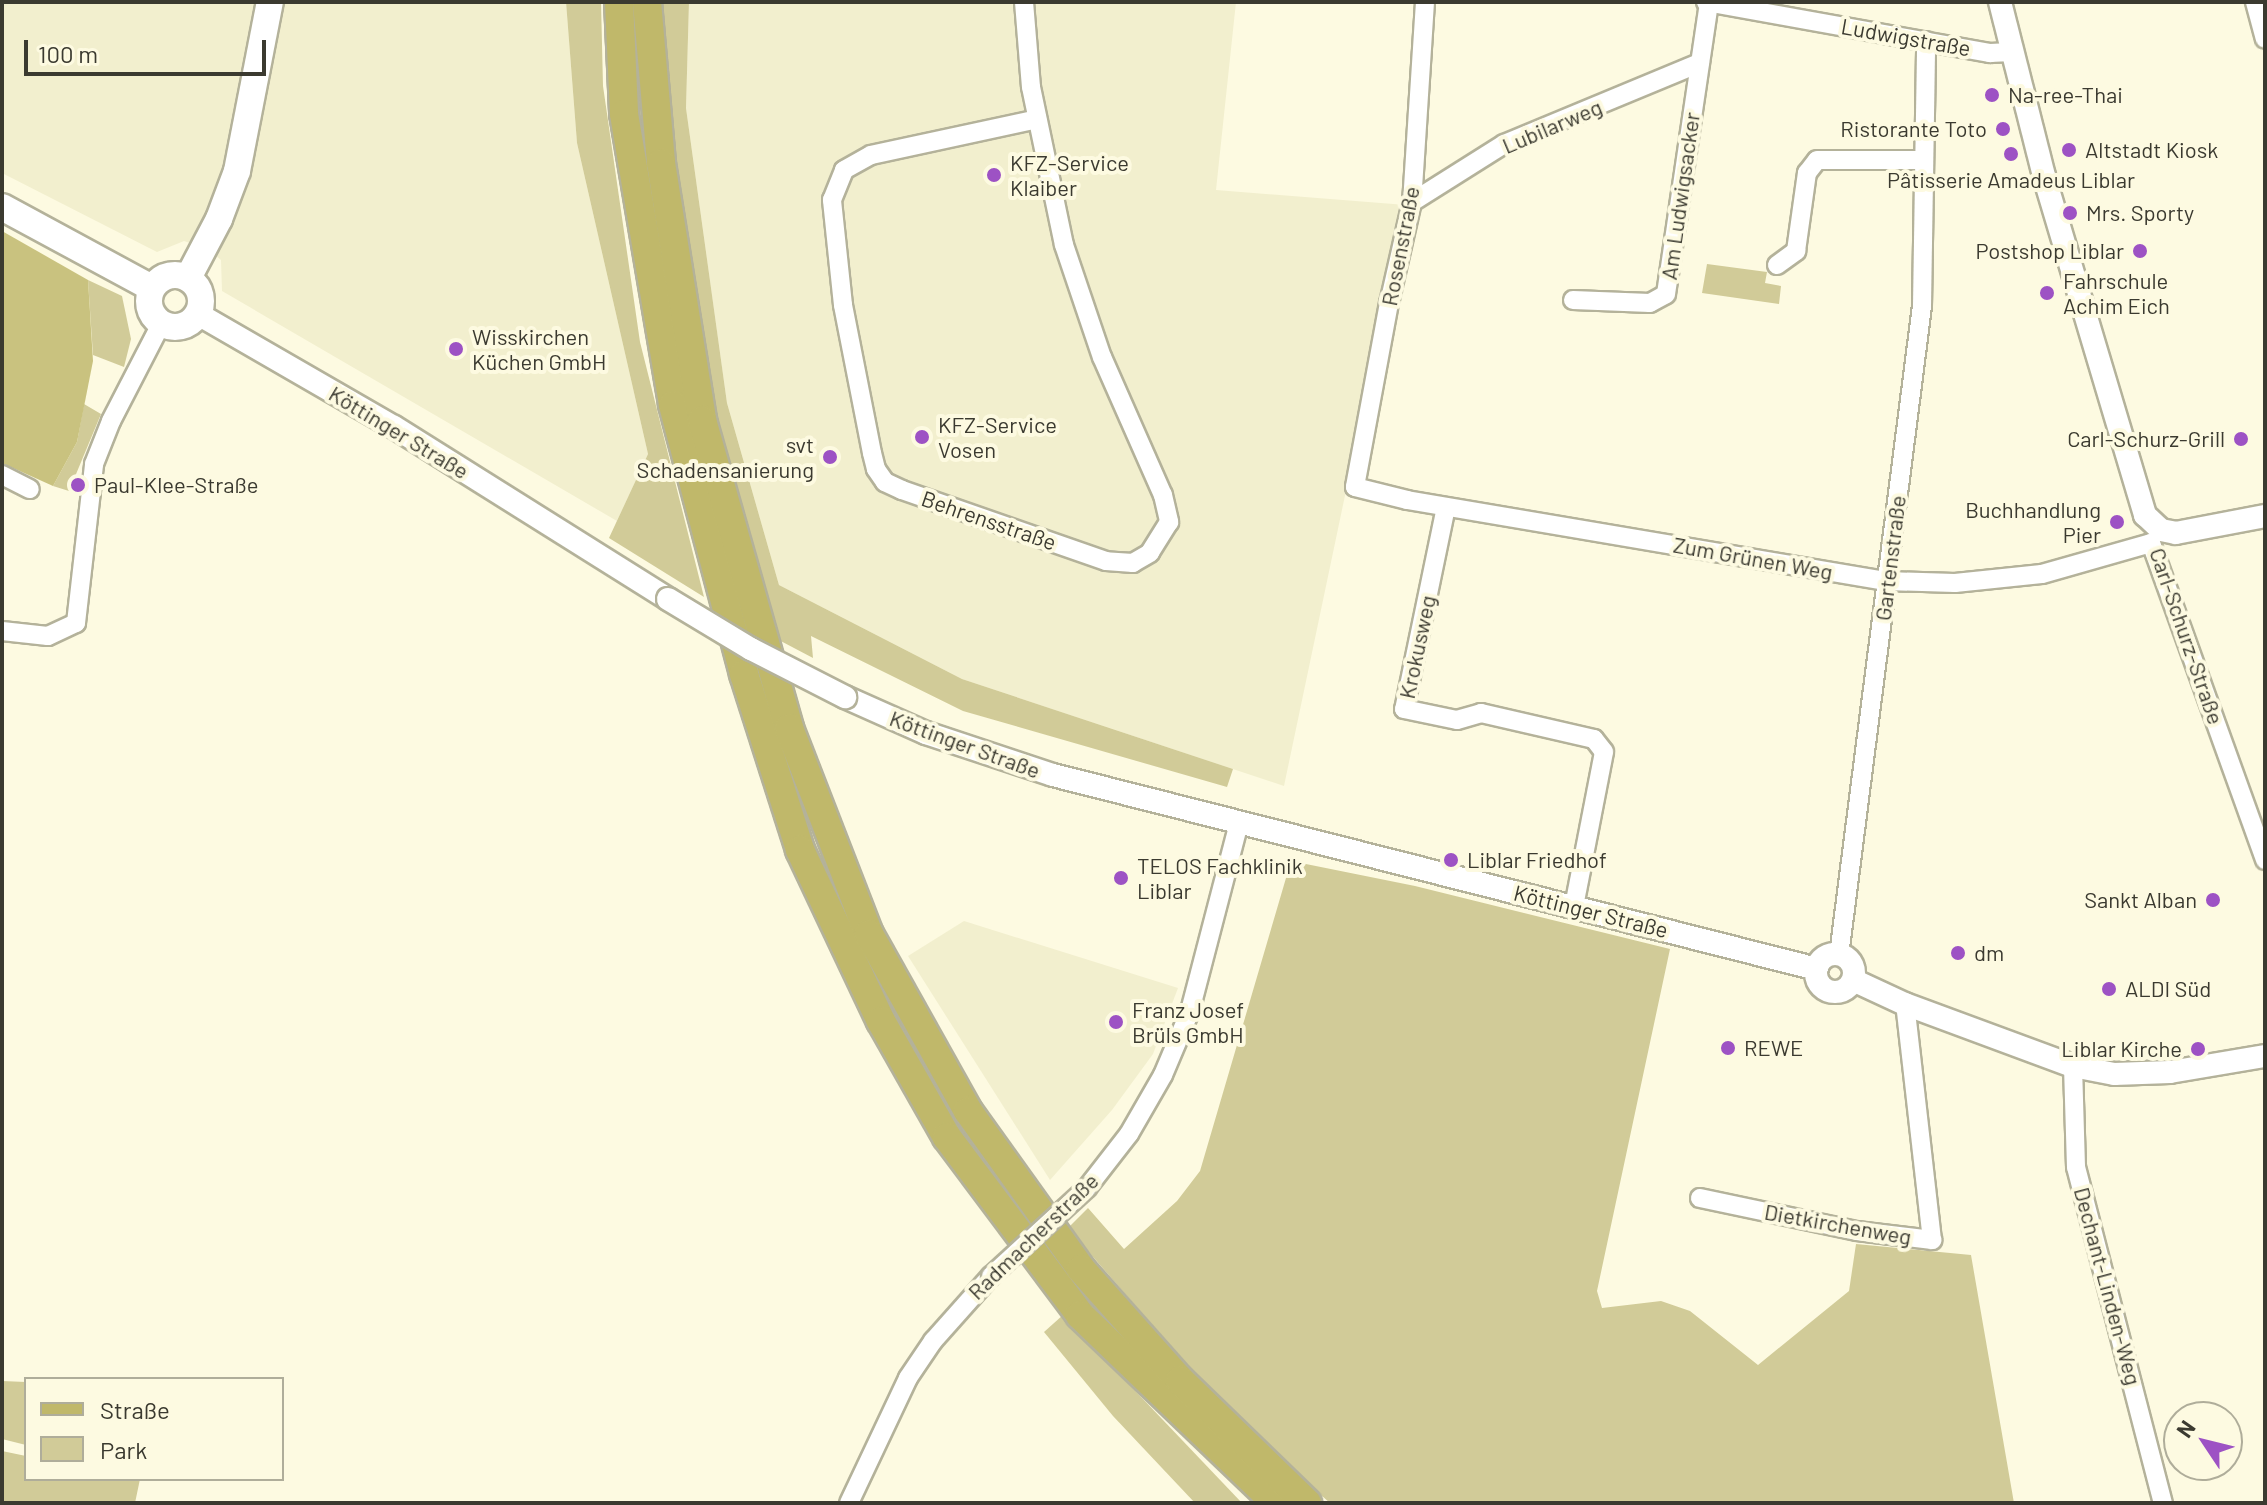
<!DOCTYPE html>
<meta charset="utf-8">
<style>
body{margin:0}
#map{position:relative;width:2267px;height:1505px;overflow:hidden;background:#fdfae1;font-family:Barlow,sans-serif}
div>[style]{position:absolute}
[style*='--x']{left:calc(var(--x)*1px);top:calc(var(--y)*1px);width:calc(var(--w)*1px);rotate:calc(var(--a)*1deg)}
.built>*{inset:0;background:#f2efce}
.green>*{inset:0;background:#d1cb98}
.forest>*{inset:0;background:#c9c27f}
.roads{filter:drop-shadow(2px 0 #b4b29a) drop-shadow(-2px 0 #b4b29a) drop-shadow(0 2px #b4b29a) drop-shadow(0 -2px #b4b29a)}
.minor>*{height:18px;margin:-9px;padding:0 9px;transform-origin:9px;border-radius:9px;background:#fff}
.tertiary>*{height:22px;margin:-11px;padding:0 11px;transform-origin:11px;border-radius:11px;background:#fff}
.tertiary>.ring{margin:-11px;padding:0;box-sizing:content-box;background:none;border:22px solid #fff;border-radius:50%}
.secondary>*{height:26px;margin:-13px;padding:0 13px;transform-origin:13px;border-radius:13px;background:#fff}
.secondary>.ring{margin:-13px;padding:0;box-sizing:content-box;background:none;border:26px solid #fff;border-radius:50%}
.primary>*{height:28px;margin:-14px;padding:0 14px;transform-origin:14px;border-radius:14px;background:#c0b86a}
.bridges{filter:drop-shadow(2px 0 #b4b29a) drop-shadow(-2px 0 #b4b29a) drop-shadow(0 2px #b4b29a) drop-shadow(0 -2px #b4b29a)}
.minor-bridge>*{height:18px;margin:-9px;padding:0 9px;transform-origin:9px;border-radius:9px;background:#fff}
.tertiary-bridge>*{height:22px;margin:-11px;padding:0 11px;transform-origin:11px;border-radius:11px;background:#fff}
.dots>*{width:22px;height:22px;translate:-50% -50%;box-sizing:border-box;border:4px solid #fdfae1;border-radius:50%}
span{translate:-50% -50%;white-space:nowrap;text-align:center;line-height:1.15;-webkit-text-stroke:8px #fdfae1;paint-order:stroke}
.street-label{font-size:22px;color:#3b3a30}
.poi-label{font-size:22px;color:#3b3a30}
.left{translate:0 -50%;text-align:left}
.right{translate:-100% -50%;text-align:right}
.frame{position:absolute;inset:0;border:4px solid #3b3a30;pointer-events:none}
.legend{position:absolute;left:24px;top:1377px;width:260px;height:104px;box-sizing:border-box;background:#fdfae1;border:2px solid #afad9a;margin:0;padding:10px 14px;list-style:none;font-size:24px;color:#3b3a30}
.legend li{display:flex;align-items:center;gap:16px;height:40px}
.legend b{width:40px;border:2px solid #afad9a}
.north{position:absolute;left:2163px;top:1401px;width:80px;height:80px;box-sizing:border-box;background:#fdfae1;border:2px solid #afad9a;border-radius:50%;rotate:305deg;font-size:22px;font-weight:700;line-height:32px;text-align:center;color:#3b3a30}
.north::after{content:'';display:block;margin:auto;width:28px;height:36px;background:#9d52c4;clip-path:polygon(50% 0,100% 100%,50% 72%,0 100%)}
.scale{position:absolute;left:24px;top:40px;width:242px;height:36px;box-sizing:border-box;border:4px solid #3b3a30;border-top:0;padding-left:10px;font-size:24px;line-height:28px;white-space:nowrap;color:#3b3a30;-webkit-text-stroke:6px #fdfae1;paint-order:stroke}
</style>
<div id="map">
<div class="built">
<i style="clip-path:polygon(2px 2px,566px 2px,577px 143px,648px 454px,617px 521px,222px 291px,221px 260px,208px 249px,184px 241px,157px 252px,2px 173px)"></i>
<i style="clip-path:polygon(689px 2px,1236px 2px,1216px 190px,1406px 205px,1284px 786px,962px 679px,779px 585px,727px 403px,686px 108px)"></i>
<i style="clip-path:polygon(964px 921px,1178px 988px,1153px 1054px,1112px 1110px,1050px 1180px,908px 956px)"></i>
</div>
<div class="green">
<i style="clip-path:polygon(566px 2px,601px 2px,603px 86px,640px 342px,704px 597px,609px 538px,648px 454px,577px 143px)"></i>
<i style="clip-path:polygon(660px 2px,689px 2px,686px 108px,727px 403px,779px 585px,962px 679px,1233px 769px,1227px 787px,963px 711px,811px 636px,813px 658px,775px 638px,715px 421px,680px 225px)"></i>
<i style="clip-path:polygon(1707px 264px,1767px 272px,1765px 283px,1781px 286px,1779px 304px,1702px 293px)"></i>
<i style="clip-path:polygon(88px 280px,122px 296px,131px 339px,124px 367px,93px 355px)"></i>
<i style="clip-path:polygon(84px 404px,101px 414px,69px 491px,53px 486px,77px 442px)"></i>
<i style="clip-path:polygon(1291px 861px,1415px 886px,1670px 949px,1597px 1291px,1602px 1308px,1661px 1301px,1690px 1311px,1758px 1365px,1849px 1291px,1856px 1244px,1971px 1255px,2014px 1503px,1330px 1503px,1231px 1416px,1068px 1228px,1088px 1208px,1124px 1249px,1177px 1201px,1200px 1171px)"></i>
<i style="clip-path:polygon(1063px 1315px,1242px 1503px,1195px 1503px,1113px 1416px,1044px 1332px)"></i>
<i style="clip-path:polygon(2px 1381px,26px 1382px,26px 1445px,2px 1439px)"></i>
<i style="clip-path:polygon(2px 1451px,26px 1456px,26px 1479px,140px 1479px,135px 1503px,2px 1503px)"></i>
</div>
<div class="forest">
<i style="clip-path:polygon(2px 231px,88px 280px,93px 361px,77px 442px,53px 486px,2px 463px)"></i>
</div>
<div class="roads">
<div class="minor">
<i style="--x:1024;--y:2;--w:85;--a:85.3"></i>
<i style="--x:1031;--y:87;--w:161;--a:78.2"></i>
<i style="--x:1064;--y:245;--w:118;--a:71.3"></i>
<i style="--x:1102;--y:357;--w:151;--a:66.2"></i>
<i style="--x:1163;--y:495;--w:28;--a:77"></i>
<i style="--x:1169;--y:522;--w:36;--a:122"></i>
<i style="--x:1150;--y:553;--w:20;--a:150"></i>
<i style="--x:1133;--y:563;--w:27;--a:-176"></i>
<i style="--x:1106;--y:561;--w:216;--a:-160.8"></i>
<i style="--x:902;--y:490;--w:19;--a:-155"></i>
<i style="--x:885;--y:482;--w:16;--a:-125"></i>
<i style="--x:876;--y:469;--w:16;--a:-104"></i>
<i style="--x:872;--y:453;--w:151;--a:-101.1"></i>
<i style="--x:843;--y:305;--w:106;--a:-96"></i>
<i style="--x:832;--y:200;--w:32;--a:-68"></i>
<i style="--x:844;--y:170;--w:31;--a:-29"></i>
<i style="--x:871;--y:155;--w:170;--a:-12.2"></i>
<i style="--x:1425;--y:2;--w:200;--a:93.7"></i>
<i style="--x:1412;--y:202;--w:104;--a:102.8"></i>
<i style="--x:1389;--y:303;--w:187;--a:100.5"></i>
<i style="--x:1355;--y:487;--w:54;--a:14"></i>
<i style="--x:1407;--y:500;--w:486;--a:9.6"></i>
<i style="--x:1886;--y:581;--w:69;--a:1.7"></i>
<i style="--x:1955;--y:583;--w:87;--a:-5.9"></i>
<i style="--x:2042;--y:574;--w:113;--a:-15.9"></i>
<i style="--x:1706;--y:2;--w:289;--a:10.2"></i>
<i style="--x:1990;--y:53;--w:21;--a:-3"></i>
<i style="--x:2255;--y:2;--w:38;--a:75"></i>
<i style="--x:1412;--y:202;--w:109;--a:-32.2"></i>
<i style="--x:1504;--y:144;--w:212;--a:-22.5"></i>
<i style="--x:1777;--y:265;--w:24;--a:-36"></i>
<i style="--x:1796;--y:251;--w:79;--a:-82"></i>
<i style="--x:1807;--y:173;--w:16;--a:-52"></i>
<i style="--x:1817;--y:160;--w:105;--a:0"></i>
<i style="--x:1573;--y:300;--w:77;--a:2.2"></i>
<i style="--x:1650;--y:303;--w:18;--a:-29"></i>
<i style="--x:1666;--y:294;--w:294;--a:-81.6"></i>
<i style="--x:2;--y:475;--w:31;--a:27"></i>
<i style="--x:1446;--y:507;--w:206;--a:101.7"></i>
<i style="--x:1404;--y:709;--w:54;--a:11.7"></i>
<i style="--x:1457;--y:720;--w:25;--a:-16"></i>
<i style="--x:1481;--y:713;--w:116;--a:13"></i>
<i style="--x:1594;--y:739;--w:16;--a:52"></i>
<i style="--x:1604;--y:752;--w:157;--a:101"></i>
<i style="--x:2151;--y:543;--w:337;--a:70.2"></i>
<i style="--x:2;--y:631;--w:46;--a:6.2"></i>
<i style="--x:48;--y:636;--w:31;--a:-25"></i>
<i style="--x:76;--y:623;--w:160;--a:-83.5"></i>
<i style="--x:94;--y:464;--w:46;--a:-68.4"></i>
<i style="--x:111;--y:421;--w:109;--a:-62.7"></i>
<i style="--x:1839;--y:955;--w:654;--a:-82.71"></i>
<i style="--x:1922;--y:306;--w:265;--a:-89.1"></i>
<i style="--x:2073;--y:1066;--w:101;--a:88.3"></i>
<i style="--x:2076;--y:1167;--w:347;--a:75.5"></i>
<i style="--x:1087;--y:1188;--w:68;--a:-52.1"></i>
<i style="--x:1129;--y:1134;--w:68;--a:-60"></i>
<i style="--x:1163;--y:1075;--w:69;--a:-67.1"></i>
<i style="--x:1190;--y:1011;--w:194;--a:-75.4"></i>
<i style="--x:1700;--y:1198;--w:160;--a:11.9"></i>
<i style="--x:1857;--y:1231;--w:76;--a:6.8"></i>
<i style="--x:1932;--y:1240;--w:238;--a:-96.5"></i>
<i style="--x:849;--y:1503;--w:138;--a:-64.7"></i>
<i style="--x:908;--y:1378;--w:45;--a:-56"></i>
<i style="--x:933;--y:1341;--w:87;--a:-48.3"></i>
</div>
<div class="tertiary">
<i style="--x:2000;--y:2;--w:179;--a:75.8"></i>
<i style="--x:2044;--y:176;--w:354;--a:73.4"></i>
<i style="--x:2145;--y:515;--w:22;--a:43"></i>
<i style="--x:2161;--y:530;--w:15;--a:11"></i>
<i style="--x:2176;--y:533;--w:91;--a:-10.8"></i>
<i style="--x:198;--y:314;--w:226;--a:30"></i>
<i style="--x:394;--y:427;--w:324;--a:32.1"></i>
<i style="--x:845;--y:697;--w:89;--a:24"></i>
<i style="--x:926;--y:733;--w:134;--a:18.3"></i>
<i style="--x:1053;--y:775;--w:788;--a:14.25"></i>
<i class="ring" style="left:1816px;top:954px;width:16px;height:16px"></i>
<i style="--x:1853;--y:980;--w:57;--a:24.8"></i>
<i style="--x:1905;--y:1004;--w:179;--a:20.3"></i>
<i style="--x:2073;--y:1066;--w:42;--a:11"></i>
<i style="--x:2114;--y:1074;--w:56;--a:-2"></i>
<i style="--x:2170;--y:1072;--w:96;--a:-9.6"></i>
</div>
<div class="secondary">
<i style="--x:2;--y:207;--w:170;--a:28.4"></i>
<i class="ring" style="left:149px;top:275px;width:26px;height:26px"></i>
<i style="--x:188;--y:278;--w:67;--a:-62.3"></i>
<i style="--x:219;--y:219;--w:51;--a:-69.4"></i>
<i style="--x:237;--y:171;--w:172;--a:-79"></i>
</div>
<div class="primary">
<i style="--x:619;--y:2;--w:112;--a:87.4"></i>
<i style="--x:624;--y:114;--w:295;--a:80.4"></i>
<i style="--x:673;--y:405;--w:278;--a:75.2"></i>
<i style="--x:744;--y:674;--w:185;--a:72.3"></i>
<i style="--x:800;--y:850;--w:189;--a:64.7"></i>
<i style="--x:881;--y:1021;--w:133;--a:60.4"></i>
<i style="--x:947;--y:1137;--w:222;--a:53.2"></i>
<i style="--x:1080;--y:1315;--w:272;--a:43.8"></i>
<i style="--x:647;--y:2;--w:162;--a:85"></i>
<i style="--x:661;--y:163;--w:260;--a:80.9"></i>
<i style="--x:702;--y:420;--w:320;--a:74.2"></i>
<i style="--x:789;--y:728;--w:221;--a:68.8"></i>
<i style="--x:869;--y:934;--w:203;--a:60.8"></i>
<i style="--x:968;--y:1111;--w:194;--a:54.4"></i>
<i style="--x:1081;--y:1269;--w:149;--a:48.3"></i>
<i style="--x:1180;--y:1380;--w:177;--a:44.1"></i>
</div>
</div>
<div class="bridges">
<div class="minor-bridge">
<i style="--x:991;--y:1276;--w:130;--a:-42.5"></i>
</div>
<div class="tertiary-bridge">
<i style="--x:668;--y:599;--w:97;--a:31.1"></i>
<i style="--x:751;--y:649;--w:106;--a:27.1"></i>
</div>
</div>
<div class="dots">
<i style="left:1992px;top:95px;background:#9d52c4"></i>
<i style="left:2003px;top:129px;background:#9d52c4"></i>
<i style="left:2069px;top:150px;background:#9d52c4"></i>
<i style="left:2011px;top:154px;background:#9d52c4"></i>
<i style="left:994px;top:175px;background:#9d52c4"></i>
<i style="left:2070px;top:213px;background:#9d52c4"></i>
<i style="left:2140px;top:251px;background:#9d52c4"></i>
<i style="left:2047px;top:293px;background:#9d52c4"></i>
<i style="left:456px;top:349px;background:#9d52c4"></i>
<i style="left:922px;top:437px;background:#9d52c4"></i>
<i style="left:2241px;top:439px;background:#9d52c4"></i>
<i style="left:830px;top:457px;background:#9d52c4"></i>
<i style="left:78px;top:485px;background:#9d52c4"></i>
<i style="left:2117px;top:522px;background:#9d52c4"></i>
<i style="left:1451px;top:860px;background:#9d52c4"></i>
<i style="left:1121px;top:878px;background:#9d52c4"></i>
<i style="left:2213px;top:900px;background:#9d52c4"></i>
<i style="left:1958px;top:953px;background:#9d52c4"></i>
<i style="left:2109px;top:989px;background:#9d52c4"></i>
<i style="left:1116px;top:1022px;background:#9d52c4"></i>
<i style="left:1728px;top:1048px;background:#9d52c4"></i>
<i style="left:2198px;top:1049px;background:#9d52c4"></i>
</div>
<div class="street-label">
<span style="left:1906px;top:37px;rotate:10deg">Ludwigstraße</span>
<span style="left:1552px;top:126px;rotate:-23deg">Lubilarweg</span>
<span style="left:1680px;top:196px;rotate:-82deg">Am Ludwigsacker</span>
<span style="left:1400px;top:246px;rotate:-79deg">Rosenstraße</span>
<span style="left:399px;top:432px;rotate:31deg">Köttinger Straße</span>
<span style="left:989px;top:520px;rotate:19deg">Behrensstraße</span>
<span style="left:1753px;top:558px;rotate:10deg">Zum Grünen Weg</span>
<span style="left:1890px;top:558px;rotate:-83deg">Gartenstraße</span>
<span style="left:2187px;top:636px;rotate:71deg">Carl-Schurz-Straße</span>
<span style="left:1417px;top:647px;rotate:-78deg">Krokusweg</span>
<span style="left:965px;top:744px;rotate:20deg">Köttinger Straße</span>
<span style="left:1591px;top:911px;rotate:14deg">Köttinger Straße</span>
<span style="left:1838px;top:1224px;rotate:10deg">Dietkirchenweg</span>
<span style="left:1033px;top:1236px;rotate:-44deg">Radmacherstraße</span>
<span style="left:2108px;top:1286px;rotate:75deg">Dechant-Linden-Weg</span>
</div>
<div class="poi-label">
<span class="left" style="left:2008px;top:95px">Na-ree-Thai</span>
<span class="right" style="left:1987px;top:129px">Ristorante Toto</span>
<span class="left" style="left:2085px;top:150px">Altstadt Kiosk</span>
<span class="left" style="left:1010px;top:175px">KFZ-Service<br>Klaiber</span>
<span style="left:2011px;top:180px">Pâtisserie Amadeus Liblar</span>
<span class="left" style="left:2086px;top:213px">Mrs. Sporty</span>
<span class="right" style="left:2124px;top:251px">Postshop Liblar</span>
<span class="left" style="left:2063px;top:293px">Fahrschule<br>Achim Eich</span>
<span class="left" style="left:472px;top:349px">Wisskirchen<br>Küchen GmbH</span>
<span class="left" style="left:938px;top:437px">KFZ-Service<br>Vosen</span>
<span class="right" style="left:2225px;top:439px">Carl-Schurz-Grill</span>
<span class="right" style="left:814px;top:457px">svt<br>Schadensanierung</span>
<span class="left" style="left:94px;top:485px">Paul-Klee-Straße</span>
<span class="right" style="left:2101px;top:522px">Buchhandlung<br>Pier</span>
<span class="left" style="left:1467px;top:860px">Liblar Friedhof</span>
<span class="left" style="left:1137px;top:878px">TELOS Fachklinik<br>Liblar</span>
<span class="right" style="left:2197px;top:900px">Sankt Alban</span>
<span class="left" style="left:1974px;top:953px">dm</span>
<span class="left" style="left:2125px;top:989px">ALDI Süd</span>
<span class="left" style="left:1132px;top:1022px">Franz Josef<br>Brüls GmbH</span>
<span class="left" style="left:1744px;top:1048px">REWE</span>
<span class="right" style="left:2182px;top:1049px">Liblar Kirche</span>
</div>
<div class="frame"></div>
<ul class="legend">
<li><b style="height:10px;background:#c0b86a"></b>Straße</li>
<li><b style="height:22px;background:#d1cb98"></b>Park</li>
</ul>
<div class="north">N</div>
<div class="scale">100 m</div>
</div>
